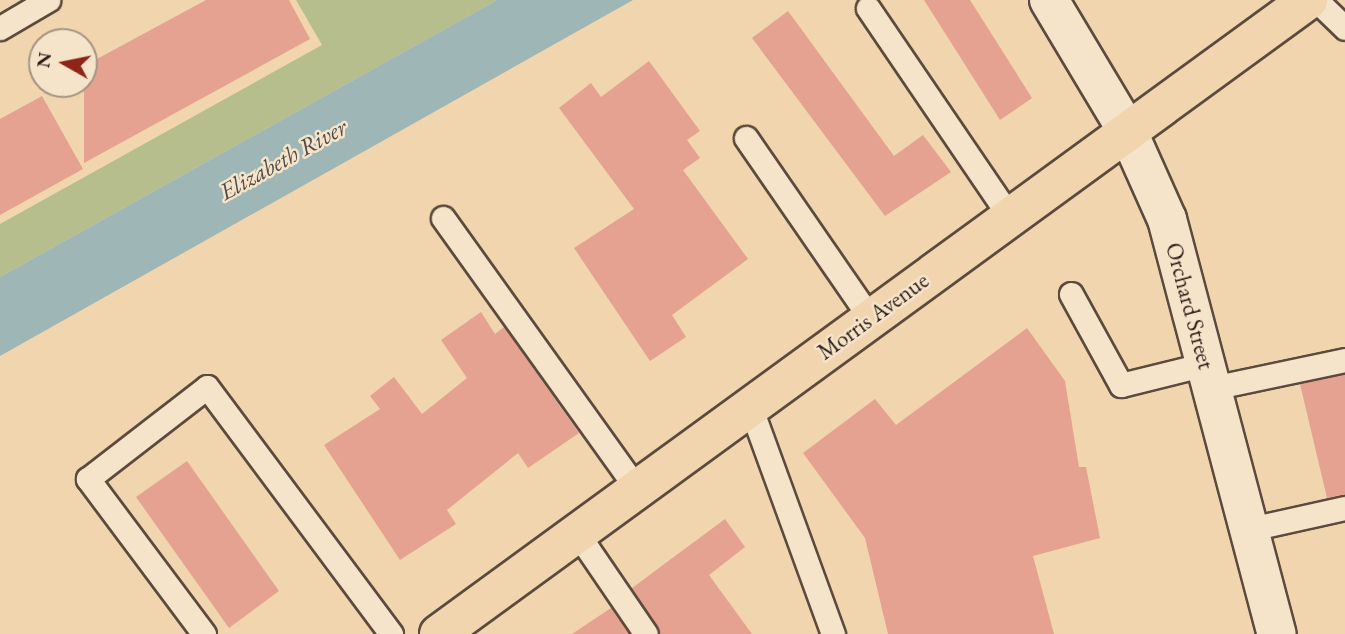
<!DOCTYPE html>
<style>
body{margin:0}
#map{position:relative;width:1345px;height:634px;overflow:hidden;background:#f1d5ae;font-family:"EB Garamond",serif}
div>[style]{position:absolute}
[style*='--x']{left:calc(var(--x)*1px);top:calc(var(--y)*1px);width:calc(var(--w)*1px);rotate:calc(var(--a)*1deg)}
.green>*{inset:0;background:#b6be8e}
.water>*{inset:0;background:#9fb6b6}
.building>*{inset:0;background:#e5a290}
.roads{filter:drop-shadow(2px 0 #5c4a3d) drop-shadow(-2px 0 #5c4a3d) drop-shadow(0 2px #5c4a3d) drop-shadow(0 -2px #5c4a3d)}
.service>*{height:23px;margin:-11.5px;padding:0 11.5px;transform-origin:11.5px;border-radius:11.5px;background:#f6e4ca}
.minor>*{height:38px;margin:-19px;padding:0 19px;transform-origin:19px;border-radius:19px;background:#f6e4ca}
.primary>*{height:38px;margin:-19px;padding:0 19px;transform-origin:19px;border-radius:19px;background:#f1d5ae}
span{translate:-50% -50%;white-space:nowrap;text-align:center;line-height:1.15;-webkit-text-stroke:5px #f6e4ca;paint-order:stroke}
.street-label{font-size:23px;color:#2b1c17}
.water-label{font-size:24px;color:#4e4a47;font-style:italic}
.north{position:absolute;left:28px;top:28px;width:70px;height:70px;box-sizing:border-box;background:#f6e4ca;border:2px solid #a59482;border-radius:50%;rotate:279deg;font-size:19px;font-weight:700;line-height:28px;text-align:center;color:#2b1c17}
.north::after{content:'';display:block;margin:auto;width:24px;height:32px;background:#8f2418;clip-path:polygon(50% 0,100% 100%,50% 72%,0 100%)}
</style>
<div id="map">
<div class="green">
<i style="clip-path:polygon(296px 0,497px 0,0 277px,0 224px,322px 45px)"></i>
</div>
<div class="water">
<i style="clip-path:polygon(497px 0,633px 0,0 356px,0 277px)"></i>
</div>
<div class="building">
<i style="clip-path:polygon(206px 0,289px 0,310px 39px,84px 163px,84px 66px)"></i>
<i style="clip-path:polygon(924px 0,970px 0,1032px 98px,1000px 120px)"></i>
<i style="clip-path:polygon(788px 11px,894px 156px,923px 135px,951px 172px,885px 216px,752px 38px)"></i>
<i style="clip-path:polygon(649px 61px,700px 131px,687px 140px,700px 158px,683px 170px,748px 259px,672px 315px,686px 337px,650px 361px,574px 248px,634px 209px,559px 108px,591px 83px,601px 97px)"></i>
<i style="clip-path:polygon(42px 96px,83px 169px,0 215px,0 119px)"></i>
<i style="clip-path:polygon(481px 312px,495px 334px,504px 327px,579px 433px,528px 468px,518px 453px,447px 510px,456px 524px,400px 560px,324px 445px,380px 409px,370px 396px,394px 377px,422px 414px,467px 378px,441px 340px)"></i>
<i style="clip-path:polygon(1027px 328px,1065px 381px,1079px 467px,1086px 467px,1100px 538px,1033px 556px,1054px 634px,888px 634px,865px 538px,803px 453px,875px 399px,896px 425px)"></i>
<i style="clip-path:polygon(1345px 374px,1345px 494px,1327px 498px,1300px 384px)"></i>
<i style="clip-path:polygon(187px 461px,279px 591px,229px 628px,136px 497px)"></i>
<i style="clip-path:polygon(725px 519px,745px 547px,709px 575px,752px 634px,660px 634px,632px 588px)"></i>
<i style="clip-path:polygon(611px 608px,629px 634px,572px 634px)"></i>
</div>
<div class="roads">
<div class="service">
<i style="--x:1316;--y:0;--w:40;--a:44"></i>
<i style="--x:868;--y:8;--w:253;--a:55.8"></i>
<i style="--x:0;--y:28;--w:56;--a:-30.3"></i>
<i style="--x:746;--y:138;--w:219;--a:55.4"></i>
<i style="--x:443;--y:218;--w:333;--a:54.4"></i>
<i style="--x:1071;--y:294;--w:104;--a:61.2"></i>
<i style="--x:1121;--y:385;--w:88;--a:-13.9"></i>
<i style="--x:1212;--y:388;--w:136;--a:-11.9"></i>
<i style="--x:750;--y:406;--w:243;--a:70"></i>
<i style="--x:1250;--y:529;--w:97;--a:-12.5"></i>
<i style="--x:577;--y:533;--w:122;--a:55.7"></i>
<i style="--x:204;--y:634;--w:194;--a:-126.8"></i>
<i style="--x:88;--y:479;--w:150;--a:-37.7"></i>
<i style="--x:207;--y:387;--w:308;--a:53.3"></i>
</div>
<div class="minor">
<i style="--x:1049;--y:0;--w:154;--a:59.1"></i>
<i style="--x:1128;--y:132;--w:95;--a:65.9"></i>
<i style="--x:1167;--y:219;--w:429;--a:75.2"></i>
</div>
<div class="primary">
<i style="--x:439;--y:634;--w:1076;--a:-36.11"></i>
</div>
</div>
<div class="street-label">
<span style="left:1190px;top:306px;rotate:75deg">Orchard Street</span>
<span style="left:873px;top:316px;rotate:-36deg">Morris Avenue</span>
</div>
<div class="water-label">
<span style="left:283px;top:159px;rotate:-29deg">Elizabeth River</span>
</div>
<div class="north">N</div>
</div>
